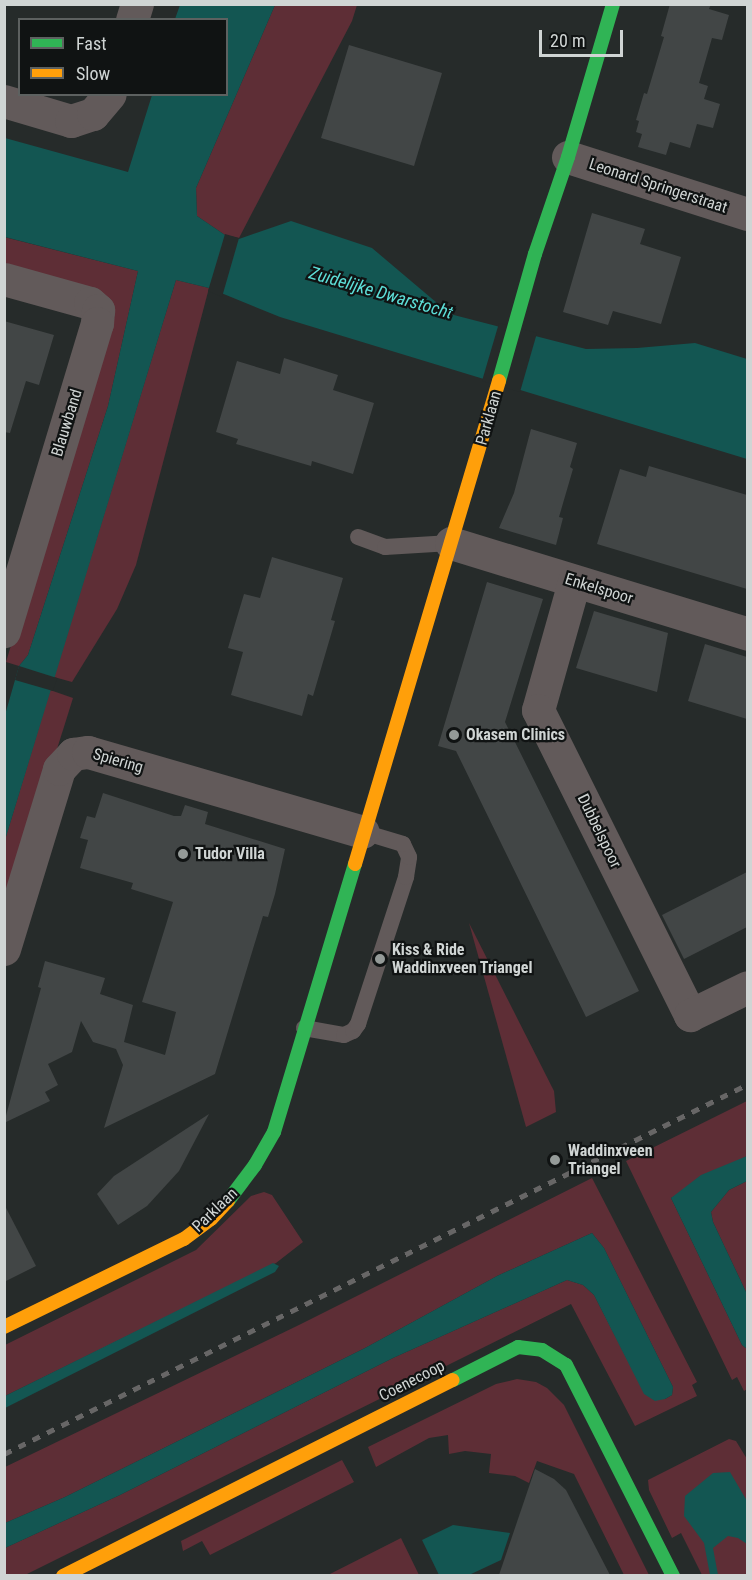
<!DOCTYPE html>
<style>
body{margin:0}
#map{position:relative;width:752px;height:1580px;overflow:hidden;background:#262b2a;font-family:"Roboto Condensed",sans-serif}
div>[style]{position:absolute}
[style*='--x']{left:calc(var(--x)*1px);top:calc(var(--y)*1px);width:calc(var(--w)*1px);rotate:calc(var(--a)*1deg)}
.green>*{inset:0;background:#5e2e36}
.water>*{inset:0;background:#135652}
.pier>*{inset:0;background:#262b2a}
.building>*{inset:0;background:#424646}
.lane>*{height:16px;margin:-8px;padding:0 8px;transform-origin:8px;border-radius:8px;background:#625a5a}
.street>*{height:33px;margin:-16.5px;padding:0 16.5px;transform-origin:16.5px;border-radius:16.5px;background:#625a5a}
.fast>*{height:14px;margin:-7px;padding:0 7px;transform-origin:7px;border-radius:7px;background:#30b455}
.slow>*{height:14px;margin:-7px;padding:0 7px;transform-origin:7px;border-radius:7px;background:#ff9f0a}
.rail>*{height:4.5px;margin-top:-2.25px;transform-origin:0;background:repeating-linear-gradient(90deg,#676666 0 8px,transparent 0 16px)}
.dots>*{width:16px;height:16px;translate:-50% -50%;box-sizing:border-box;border:3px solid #101313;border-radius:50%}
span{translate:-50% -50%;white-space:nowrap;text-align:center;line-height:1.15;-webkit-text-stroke:4.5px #101313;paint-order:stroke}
.street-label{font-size:16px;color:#d0d5d4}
.poi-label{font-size:16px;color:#d0d5d4;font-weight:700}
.left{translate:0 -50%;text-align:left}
.water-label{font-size:18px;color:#5ddfd8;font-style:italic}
.frame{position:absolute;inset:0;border:6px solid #d0d5d4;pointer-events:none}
.legend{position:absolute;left:18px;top:18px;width:210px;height:78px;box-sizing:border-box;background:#101313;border:2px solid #5d6160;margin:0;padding:8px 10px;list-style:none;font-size:18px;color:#d0d5d4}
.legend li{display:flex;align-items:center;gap:12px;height:30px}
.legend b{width:30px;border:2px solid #5d6160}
.scale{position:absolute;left:539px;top:30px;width:84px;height:27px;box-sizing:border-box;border:3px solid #d0d5d4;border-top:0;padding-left:8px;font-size:18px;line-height:21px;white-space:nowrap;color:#d0d5d4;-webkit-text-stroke:4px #101313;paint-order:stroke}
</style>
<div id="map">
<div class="green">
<i style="clip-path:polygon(275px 5px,357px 5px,352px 21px,239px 238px,225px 235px,197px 216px,196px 188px)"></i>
<i style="clip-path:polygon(4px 237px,138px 271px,108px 406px,28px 655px,19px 666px,6px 662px,112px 308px,5px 269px)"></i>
<i style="clip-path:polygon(176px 280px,209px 288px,136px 565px,117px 609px,72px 682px,54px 677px)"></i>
<i style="clip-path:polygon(50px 690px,73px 698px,5px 915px,5px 840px)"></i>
<i style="clip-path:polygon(469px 923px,554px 1091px,556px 1112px,526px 1127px)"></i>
<i style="clip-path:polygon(747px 1101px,747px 1156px,671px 1198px,742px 1345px,747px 1349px,747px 1389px,744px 1391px,737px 1377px,732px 1380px,626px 1161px)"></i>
<i style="clip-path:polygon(592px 1178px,697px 1382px,692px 1385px,697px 1396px,635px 1426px,571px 1304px,25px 1575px,5px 1575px,5px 1548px,120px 1495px,393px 1358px,567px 1280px,583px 1285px,594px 1295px,645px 1394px,665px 1399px,672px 1395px,673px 1387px,604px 1248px,592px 1233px,497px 1276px,365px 1348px,65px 1497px,5px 1523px,5px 1467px,301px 1324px)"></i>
<i style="clip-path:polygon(747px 1181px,747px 1294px,713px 1222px,711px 1212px,729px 1190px)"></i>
<i style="clip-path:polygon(264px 1192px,272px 1195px,303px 1242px,276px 1263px,5px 1396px,5px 1345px,196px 1250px,251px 1196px)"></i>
<i style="clip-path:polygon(517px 1379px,536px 1382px,547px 1388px,564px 1405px,649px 1575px,624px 1575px,574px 1474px,537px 1461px,529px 1483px,515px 1476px,489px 1473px,491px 1454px,465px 1451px,449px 1454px,448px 1435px,429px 1438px,376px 1467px,368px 1447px,496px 1384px)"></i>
<i style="clip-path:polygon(729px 1439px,736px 1441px,747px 1459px,747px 1575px,702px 1575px,681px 1533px,672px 1538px,649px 1490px,648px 1480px)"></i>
<i style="clip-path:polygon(342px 1460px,354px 1482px,210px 1555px,202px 1541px,183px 1551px,181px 1541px)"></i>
<i style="clip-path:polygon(401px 1538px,419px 1575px,328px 1575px)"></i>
</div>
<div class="water">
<i style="clip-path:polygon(180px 5px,275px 5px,196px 188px,197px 216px,225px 235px,239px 239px,291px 221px,372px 248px,450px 314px,586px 349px,637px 348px,695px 343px,747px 359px,747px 459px,280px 317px,209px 288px,176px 280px,5px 840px,5px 715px,19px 666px,28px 655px,108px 406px,138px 271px,5px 237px,5px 138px,128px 172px,152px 95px,226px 94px,226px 20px,175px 19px)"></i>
<i style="clip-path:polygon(747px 1156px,747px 1181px,729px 1190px,711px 1212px,713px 1222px,747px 1294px,747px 1349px,742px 1345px,671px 1198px,701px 1175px)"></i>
<i style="clip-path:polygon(592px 1233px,604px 1248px,673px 1387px,672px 1395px,665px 1399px,655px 1401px,644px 1394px,594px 1295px,583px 1285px,567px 1280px,393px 1358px,120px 1495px,5px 1548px,5px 1523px,65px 1497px,365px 1348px,497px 1276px)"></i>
<i style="clip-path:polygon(273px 1263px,279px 1266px,275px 1272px,5px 1408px,5px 1396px)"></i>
<i style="clip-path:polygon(730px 1472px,747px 1501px,747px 1544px,738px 1538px,728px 1536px,713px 1548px,718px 1575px,710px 1575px,704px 1543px,684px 1516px,685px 1496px,713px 1473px)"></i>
<i style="clip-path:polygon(453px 1525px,510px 1533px,501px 1560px,469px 1575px,439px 1575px,422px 1540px)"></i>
</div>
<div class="pier">
<i style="clip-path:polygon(225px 234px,239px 238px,222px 297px,208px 291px)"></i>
<i style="clip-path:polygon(499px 323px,537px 333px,520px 392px,482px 381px)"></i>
<i style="clip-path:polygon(19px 666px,57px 678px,53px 691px,15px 680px)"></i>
</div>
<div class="building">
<i style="clip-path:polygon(670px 4px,711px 4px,709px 9px,729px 15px,722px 40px,712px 38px,699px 83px,708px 86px,704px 99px,720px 104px,713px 128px,697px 124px,690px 148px,670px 142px,666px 155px,638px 147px,642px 134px,636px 132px,639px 121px,636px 120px,644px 93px,647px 94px,664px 37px,661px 36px)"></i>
<i style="clip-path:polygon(349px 45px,442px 73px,414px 166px,321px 138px)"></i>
<i style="clip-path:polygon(592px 213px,645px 229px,640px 244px,681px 257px,661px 324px,613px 311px,608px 325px,563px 312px)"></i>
<i style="clip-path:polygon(4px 321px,54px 335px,39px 385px,26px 381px,10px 433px,4px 432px)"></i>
<i style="clip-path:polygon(284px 358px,338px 375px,333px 390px,374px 403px,353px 474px,312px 461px,311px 466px,236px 444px,238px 439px,216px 432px,237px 361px,280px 374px)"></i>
<i style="clip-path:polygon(531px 429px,577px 443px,570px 467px,573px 469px,559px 517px,563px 518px,556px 545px,499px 528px,514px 493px)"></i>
<i style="clip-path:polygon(649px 466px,747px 495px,747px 589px,597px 544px,620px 469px,646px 477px)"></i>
<i style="clip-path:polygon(272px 557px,343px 578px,331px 620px,335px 621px,313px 696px,308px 694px,302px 716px,231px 695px,243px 652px,228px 648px,235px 624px,244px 594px,260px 598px)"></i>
<i style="clip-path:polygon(487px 582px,543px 599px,505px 722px,639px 991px,586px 1017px,456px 751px,438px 746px)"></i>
<i style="clip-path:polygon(594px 611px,668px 633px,657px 692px,576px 668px)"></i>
<i style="clip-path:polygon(705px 644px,747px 657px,747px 719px,688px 701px)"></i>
<i style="clip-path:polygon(103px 793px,174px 816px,181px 816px,185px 805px,208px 812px,205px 824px,285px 849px,275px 894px,268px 917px,263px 916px,215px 1074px,104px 1128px,123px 1065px,116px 1049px,93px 1042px,81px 1021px,72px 1052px,48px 1064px,58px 1085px,45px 1092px,50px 1101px,4px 1123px,41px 988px,38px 987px,45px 961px,105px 978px,100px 994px,133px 1005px,124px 1042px,165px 1055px,176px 1012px,142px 1002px,173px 902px,131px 889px,133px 883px,80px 868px,88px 840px,80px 838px,87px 816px,95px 818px)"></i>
<i style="clip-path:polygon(747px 872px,747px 927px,684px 959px,662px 915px)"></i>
<i style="clip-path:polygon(209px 1114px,179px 1171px,147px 1206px,118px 1225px,97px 1194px,114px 1176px)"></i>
<i style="clip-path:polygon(4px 1204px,36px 1266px,4px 1282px)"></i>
<i style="clip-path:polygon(535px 1469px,554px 1479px,566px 1490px,610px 1575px,499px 1575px)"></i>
</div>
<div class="lane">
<i style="--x:358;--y:537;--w:29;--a:20"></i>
<i style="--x:385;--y:547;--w:66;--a:-3.5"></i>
<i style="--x:304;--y:1028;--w:41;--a:9.9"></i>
<i style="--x:344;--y:1035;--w:10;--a:-24"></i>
<i style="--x:353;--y:1031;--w:9;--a:-54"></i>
<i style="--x:358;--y:1024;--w:155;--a:-71.9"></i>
<i style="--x:406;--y:877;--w:20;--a:-81"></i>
<i style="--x:409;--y:857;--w:14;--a:-115"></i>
<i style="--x:403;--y:844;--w:42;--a:-163.3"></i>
</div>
<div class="street">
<i style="--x:132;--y:20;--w:17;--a:-73"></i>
<i style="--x:4;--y:101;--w:70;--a:16.6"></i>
<i style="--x:71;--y:121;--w:23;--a:-18"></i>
<i style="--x:93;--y:114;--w:26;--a:-50"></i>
<i style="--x:568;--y:157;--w:189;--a:17.6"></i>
<i style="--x:4;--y:279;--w:89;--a:15.6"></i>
<i style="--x:90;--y:303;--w:11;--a:41"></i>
<i style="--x:98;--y:310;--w:13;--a:94"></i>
<i style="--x:97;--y:323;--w:322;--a:106.8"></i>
<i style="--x:451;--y:543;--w:311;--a:17"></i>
<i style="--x:574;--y:582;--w:133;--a:105.7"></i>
<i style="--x:538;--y:710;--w:341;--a:63.5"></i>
<i style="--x:690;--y:1015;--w:64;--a:-25.8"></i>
<i style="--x:4;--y:949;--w:188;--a:-73"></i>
<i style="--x:59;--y:769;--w:21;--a:-47"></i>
<i style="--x:73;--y:754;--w:15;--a:-8"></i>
<i style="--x:88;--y:752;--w:286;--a:16.2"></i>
</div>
<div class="fast">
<i style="--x:499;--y:381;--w:132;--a:-74.2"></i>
<i style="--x:535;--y:254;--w:102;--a:-71.2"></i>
<i style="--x:568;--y:157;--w:159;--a:-73.6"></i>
<i style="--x:228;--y:1201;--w:45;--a:-53.1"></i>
<i style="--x:255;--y:1165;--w:38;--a:-60"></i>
<i style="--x:274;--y:1132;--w:280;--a:-73.2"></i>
<i style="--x:453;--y:1380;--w:73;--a:-26.9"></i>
<i style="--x:518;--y:1347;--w:24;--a:7"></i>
<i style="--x:542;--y:1350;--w:28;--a:32"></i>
<i style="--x:566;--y:1365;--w:237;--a:63.1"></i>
</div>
<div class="slow">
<i style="--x:355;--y:864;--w:504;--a:-73.4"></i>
<i style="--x:4;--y:1327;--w:200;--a:-26.1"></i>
<i style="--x:184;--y:1239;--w:34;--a:-37"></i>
<i style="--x:211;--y:1219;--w:25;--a:-47"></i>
<i style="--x:63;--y:1576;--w:436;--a:-26.7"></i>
</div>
<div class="rail">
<i style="--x:4;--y:1454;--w:831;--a:-26.44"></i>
</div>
<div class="dots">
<i style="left:454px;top:735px;background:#949a98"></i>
<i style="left:183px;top:854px;background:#949a98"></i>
<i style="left:380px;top:959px;background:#949a98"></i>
<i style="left:555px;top:1160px;background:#949a98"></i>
</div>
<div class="street-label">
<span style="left:658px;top:186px;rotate:18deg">Leonard Springerstraat</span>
<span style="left:489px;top:418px;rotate:-74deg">Parklaan</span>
<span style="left:67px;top:423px;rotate:-73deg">Blauwband</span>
<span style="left:599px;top:589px;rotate:17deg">Enkelspoor</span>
<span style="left:118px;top:761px;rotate:16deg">Spiering</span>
<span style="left:599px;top:831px;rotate:64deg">Dubbelspoor</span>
<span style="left:215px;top:1210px;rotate:-44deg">Parklaan</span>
<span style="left:412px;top:1381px;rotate:-27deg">Coenecoop</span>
</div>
<div class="poi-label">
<span class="left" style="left:466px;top:735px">Okasem Clinics</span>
<span class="left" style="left:195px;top:854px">Tudor Villa</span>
<span class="left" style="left:392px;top:959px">Kiss &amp; Ride<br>Waddinxveen Triangel</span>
<span class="left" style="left:568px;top:1160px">Waddinxveen<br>Triangel</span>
</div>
<div class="water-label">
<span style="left:381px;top:293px;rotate:16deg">Zuidelijke Dwarstocht</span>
</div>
<div class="frame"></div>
<ul class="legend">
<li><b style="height:8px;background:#30b455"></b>Fast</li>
<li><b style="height:8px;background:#ff9f0a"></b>Slow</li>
</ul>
<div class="scale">20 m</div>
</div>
